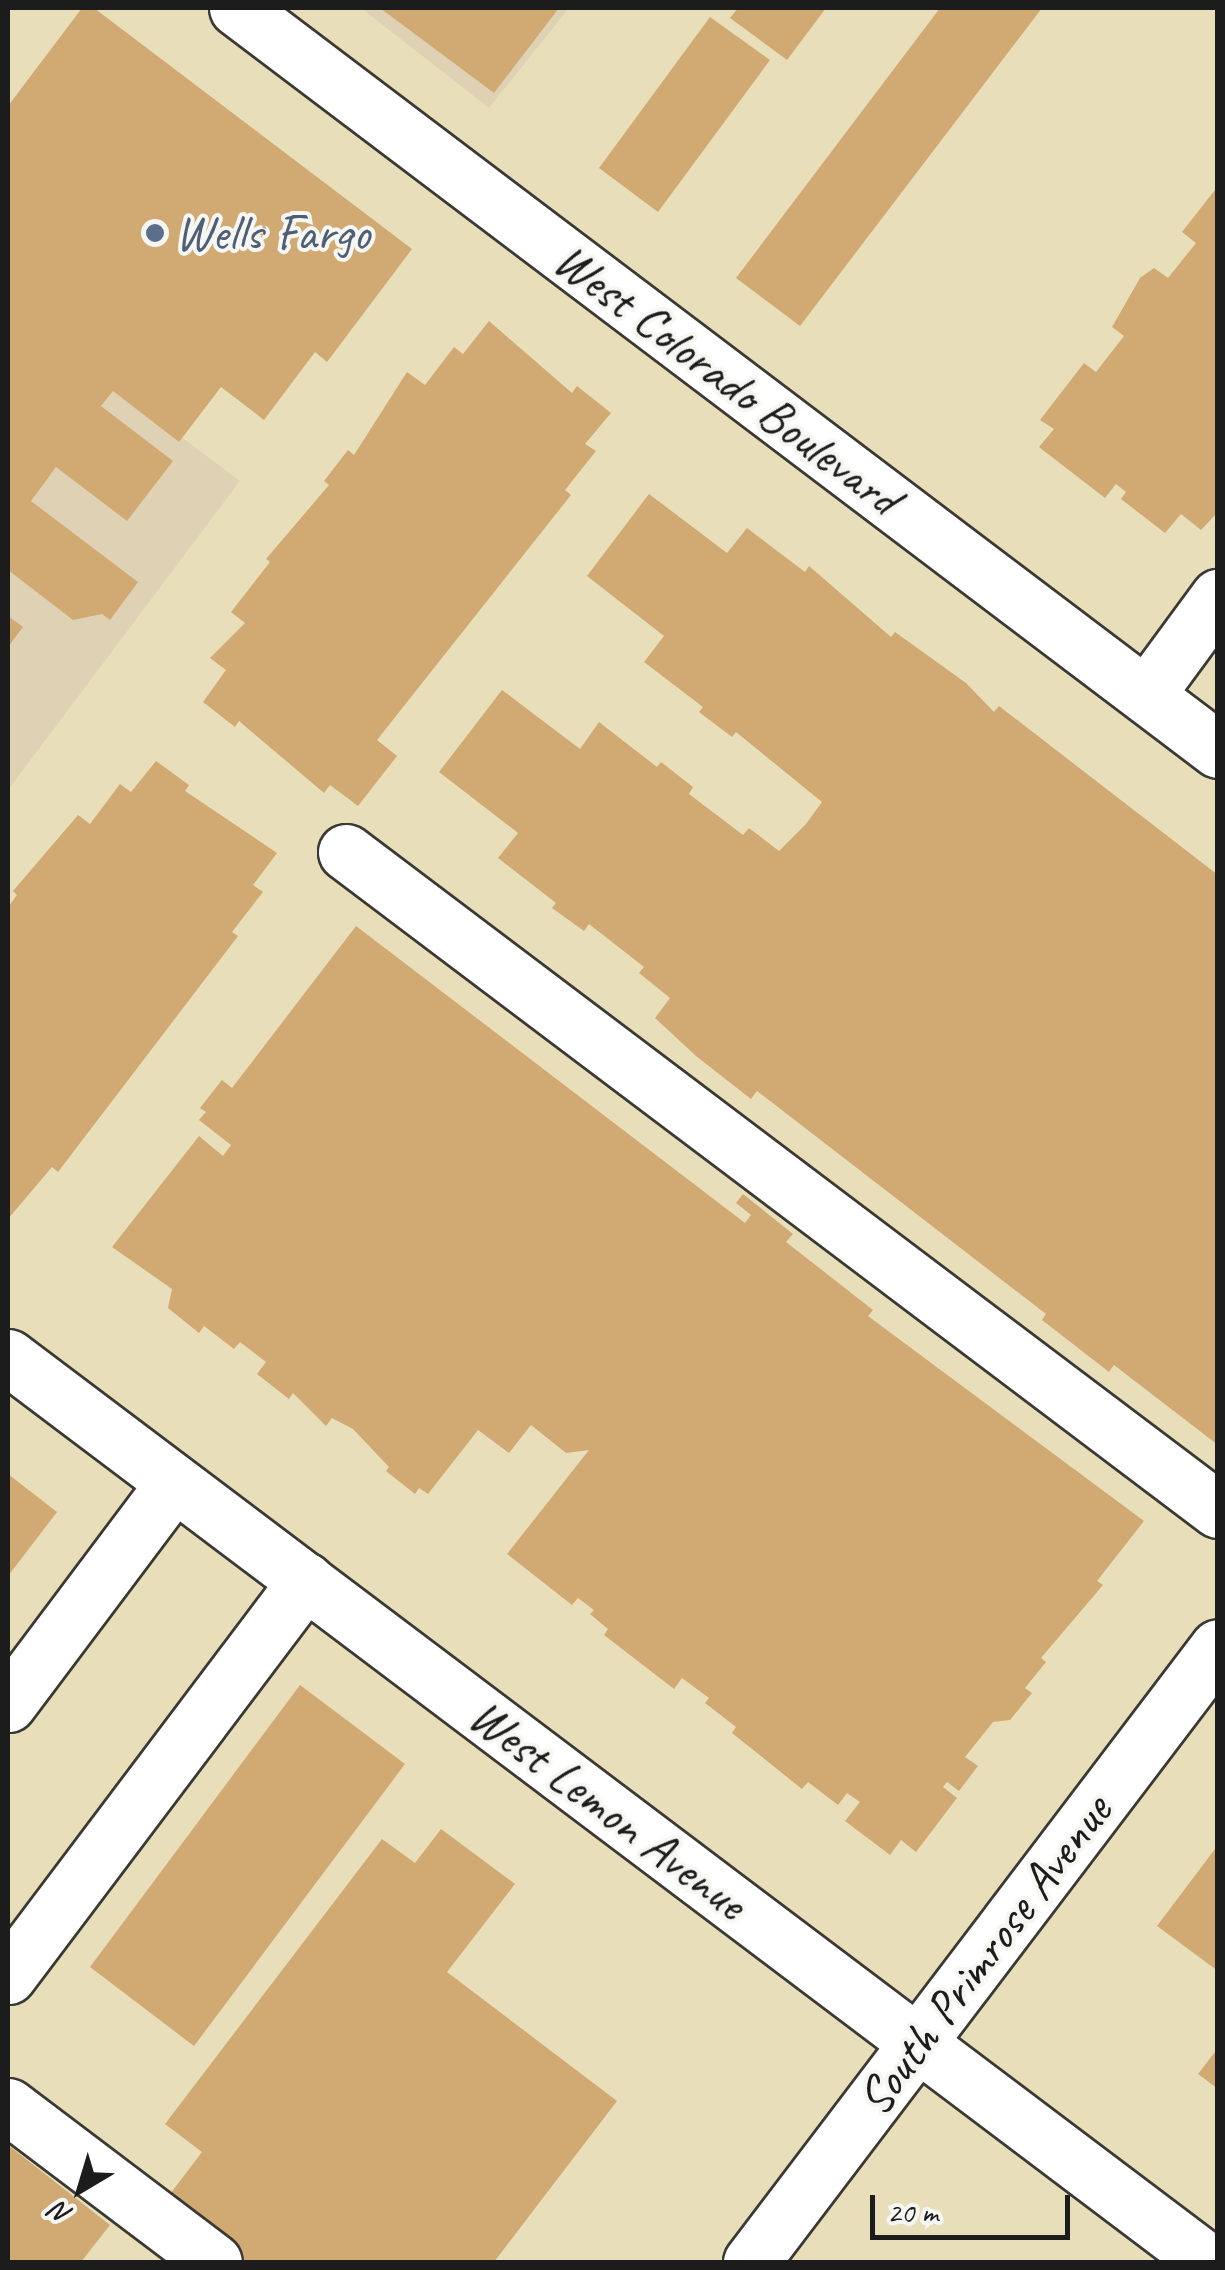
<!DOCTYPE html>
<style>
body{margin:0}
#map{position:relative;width:1225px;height:2270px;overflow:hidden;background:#e8dfba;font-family:Caveat,sans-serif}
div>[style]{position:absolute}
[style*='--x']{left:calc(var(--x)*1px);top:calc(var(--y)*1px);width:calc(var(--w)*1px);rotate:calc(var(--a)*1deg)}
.built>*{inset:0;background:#dfd2b4}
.building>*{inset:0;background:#d1a972}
.roads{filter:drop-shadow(2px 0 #3b3934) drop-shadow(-2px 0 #3b3934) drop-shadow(0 2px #3b3934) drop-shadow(0 -2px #3b3934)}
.minor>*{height:55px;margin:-27.5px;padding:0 27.5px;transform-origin:27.5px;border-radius:27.5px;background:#fff}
.dots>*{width:28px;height:28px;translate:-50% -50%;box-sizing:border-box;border:5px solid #f6f6f2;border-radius:50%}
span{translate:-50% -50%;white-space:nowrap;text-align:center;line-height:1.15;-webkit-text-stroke:8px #f6f6f2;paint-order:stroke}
.service-label{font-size:50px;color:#4e5e75}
.left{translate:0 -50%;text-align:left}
.street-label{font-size:50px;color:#1c1c1c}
.frame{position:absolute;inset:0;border:10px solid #1c1c1c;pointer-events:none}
.north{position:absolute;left:30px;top:2140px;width:100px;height:100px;-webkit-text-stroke:8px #f6f6f2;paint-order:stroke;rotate:218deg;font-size:28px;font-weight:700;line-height:40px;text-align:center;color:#1c1c1c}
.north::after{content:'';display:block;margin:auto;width:35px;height:45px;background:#1c1c1c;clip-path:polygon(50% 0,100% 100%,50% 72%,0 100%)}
.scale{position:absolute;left:870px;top:2195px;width:200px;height:45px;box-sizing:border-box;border:5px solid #1c1c1c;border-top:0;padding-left:12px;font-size:30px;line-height:35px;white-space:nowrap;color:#1c1c1c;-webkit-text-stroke:8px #f6f6f2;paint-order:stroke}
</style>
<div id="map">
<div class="built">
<i style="clip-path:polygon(361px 8px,569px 8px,489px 108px)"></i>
<i style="clip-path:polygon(8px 307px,240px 481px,8px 790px)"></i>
</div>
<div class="building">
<i style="clip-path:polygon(82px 8px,94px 8px,412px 249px,327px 362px,315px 352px,264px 420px,221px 387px,179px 442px,113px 391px,101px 406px,173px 461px,127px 521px,56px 467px,31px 501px,138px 582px,110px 620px,102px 614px,73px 620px,8px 570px,8px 106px)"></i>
<i style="clip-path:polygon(380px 8px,559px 8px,494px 93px)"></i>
<i style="clip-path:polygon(738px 8px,826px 8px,787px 60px,730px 18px)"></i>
<i style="clip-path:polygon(940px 8px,1042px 8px,800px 326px,736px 278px)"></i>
<i style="clip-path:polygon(710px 17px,770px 60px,658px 212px,599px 168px)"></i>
<i style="clip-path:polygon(1218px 186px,1218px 512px,1201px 530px,1181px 514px,1165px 533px,1121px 499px,1126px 492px,1116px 484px,1105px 498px,1039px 447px,1054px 429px,1040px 420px,1084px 363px,1096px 372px,1124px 336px,1112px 327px,1140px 278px,1154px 268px,1168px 278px,1196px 243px,1182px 232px)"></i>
<i style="clip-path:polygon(489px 321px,572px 393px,577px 386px,611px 413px,585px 444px,596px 451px,565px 490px,571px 495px,377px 740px,397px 756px,358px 806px,330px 785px,324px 793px,239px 721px,235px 727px,203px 702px,226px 670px,210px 658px,245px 623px,231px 612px,270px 562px,266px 559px,329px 485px,324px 481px,348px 450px,354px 455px,407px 372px,425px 385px,454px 347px,463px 354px)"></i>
<i style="clip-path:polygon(649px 494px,727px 553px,747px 528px,805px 572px,809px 566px,891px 637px,895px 632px,966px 683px,994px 712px,999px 706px,1218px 875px,1218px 1445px,1114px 1365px,1109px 1372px,1042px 1320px,1046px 1314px,757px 1091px,751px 1099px,696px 1056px,655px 1018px,670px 998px,639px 973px,644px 967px,589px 924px,584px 931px,552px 908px,556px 903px,498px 858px,518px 833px,439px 772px,502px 690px,580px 749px,599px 722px,657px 767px,661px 762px,693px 787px,689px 794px,743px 835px,749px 828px,779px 851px,806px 824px,822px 802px,736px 732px,732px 737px,699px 712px,703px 707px,644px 662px,664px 636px,587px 576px)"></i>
<i style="clip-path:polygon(8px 616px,23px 627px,8px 647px)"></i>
<i style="clip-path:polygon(156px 761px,189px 785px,185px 791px,277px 853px,253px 885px,263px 892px,232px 932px,238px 936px,58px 1172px,52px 1167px,8px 1219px,8px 907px,17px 895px,13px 891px,78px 815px,90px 824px,120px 784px,131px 792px)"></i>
<i style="clip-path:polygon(356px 926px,745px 1223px,751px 1215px,736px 1203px,743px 1194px,793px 1234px,786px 1242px,873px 1310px,868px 1316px,1144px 1521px,1097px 1581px,1103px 1585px,1041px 1658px,1046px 1662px,1025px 1688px,1032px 1693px,1010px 1720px,993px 1722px,965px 1757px,978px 1766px,959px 1791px,947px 1782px,943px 1787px,957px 1798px,916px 1852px,901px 1840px,890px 1855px,845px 1821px,860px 1802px,847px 1793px,838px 1805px,808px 1782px,802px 1789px,732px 1733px,736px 1727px,705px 1703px,709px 1698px,682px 1678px,674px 1689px,604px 1635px,608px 1629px,590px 1614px,594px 1610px,578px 1598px,572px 1605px,507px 1554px,589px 1450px,566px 1453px,531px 1425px,509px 1453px,478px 1430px,428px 1494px,419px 1488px,415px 1494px,386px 1471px,389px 1467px,353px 1429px,332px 1418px,326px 1426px,293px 1393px,289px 1399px,257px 1374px,266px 1362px,240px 1342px,234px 1349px,204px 1326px,199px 1333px,168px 1308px,172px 1289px,112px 1247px,199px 1136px,223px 1156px,231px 1145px,199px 1120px,206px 1112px,200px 1108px,222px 1080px,232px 1088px)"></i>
<i style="clip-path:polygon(8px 1474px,57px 1512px,8px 1576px)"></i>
<i style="clip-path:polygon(300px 1685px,405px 1764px,194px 2046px,90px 1967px)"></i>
<i style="clip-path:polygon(441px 1829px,515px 1884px,447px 1972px,617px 2101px,494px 2262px,244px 2262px,164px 2202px,202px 2152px,165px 2124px,382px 1839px,415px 1863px)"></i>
<i style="clip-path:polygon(1218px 1845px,1218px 1971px,1157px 1926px)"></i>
<i style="clip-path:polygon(1218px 2048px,1218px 2089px,1198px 2074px)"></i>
<i style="clip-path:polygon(8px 2145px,110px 2225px,81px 2262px,8px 2262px)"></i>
</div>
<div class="roads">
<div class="minor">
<i style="--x:237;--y:8;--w:1230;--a:37.1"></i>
<i style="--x:1146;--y:695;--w:122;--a:-53.7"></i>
<i style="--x:346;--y:852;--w:1092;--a:37.04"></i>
<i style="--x:8;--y:1357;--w:1503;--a:37.02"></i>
<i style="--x:8;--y:1704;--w:276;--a:-53.1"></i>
<i style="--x:8;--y:1976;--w:495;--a:-53"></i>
<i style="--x:8;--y:2106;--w:258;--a:37.1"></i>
<i style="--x:751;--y:2262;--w:772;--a:-52.79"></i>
</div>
</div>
<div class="dots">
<i style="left:155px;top:233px;background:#5c6f8a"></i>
</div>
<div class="service-label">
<span class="left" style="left:175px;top:233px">Wells Fargo</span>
</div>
<div class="street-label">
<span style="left:727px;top:379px;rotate:37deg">West Colorado Boulevard</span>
<span style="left:608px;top:1809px;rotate:37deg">West Lemon Avenue</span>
<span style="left:984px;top:1955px;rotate:-53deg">South Primrose Avenue</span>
</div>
<div class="frame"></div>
<div class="north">N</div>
<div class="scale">20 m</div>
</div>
